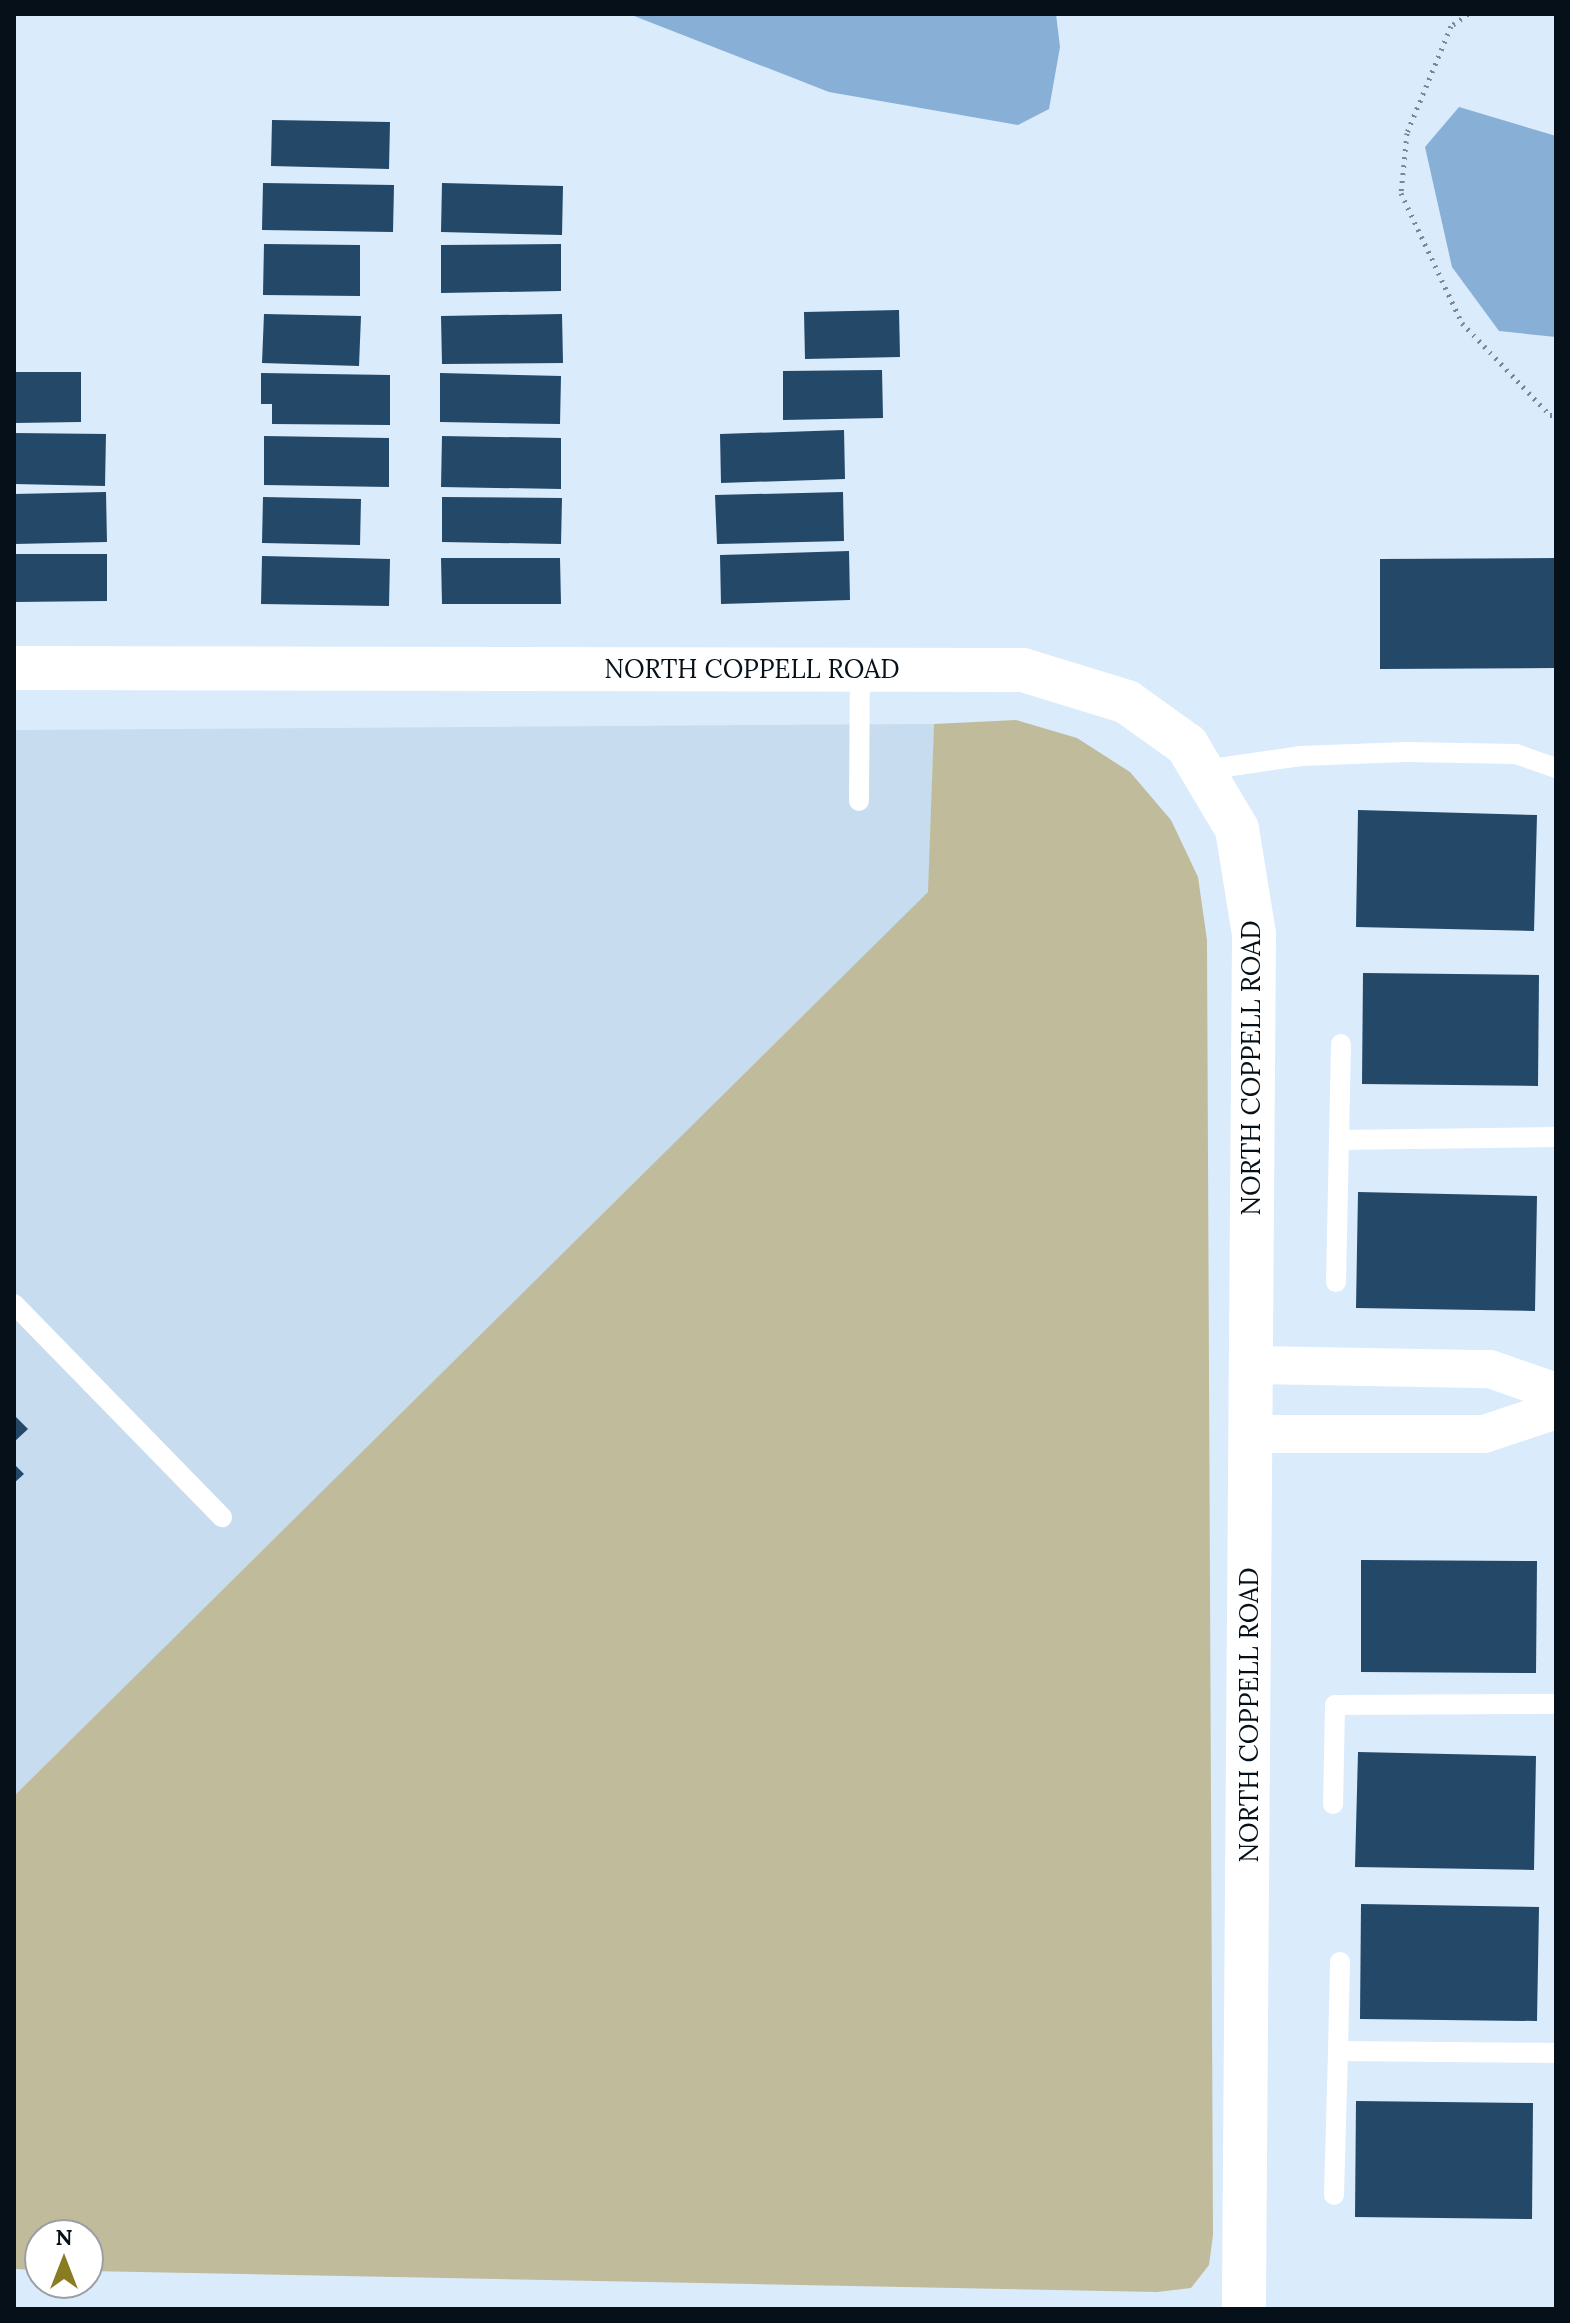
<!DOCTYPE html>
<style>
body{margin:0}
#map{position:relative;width:1570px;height:2323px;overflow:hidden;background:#daebfc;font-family:Lora,serif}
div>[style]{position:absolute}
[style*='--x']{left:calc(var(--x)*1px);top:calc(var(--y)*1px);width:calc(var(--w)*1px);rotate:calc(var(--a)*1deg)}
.built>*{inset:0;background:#c7dcef}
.green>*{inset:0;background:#c0bb9b}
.water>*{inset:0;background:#88afd5}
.building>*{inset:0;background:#234868}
.path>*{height:5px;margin-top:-2.5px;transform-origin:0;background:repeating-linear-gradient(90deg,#7a8895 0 2px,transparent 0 8px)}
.lane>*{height:20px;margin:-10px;padding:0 10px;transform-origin:10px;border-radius:10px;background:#fff}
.street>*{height:38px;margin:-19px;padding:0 19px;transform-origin:19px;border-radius:19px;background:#fff}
.secondary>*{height:44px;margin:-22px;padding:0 22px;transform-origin:22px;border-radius:22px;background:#fff}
span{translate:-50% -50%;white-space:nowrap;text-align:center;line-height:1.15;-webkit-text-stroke:8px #fff;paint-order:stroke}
.street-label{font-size:26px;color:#061019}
.frame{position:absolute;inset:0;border:16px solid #061019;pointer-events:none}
.north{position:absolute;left:24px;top:2219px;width:80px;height:80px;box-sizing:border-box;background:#fff;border:2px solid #9b9fa3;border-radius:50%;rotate:0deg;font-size:22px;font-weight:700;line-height:32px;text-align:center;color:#061019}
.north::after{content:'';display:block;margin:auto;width:28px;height:36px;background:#8a7c22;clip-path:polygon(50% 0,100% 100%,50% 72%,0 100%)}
</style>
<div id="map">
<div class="built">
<i style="clip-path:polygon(934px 724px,929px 892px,14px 1796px,14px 730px)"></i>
</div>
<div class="green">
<i style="clip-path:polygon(1016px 720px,1077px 738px,1130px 772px,1171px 820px,1198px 877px,1207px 940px,1213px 2235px,1209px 2265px,1191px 2288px,1157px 2292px,88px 2271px,88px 2235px,40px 2235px,40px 2270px,14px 2269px,14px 1796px,928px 892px,934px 724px)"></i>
</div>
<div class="water">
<i style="clip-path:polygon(629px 14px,1056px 14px,1060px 47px,1049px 109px,1018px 125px,829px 92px)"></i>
<i style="clip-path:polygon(1459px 107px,1556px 136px,1556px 337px,1499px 331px,1452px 267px,1425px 147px)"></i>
</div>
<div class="building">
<i style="clip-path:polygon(272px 120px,390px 122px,389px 169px,271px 166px)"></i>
<i style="clip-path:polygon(263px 183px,394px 185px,393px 232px,262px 230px)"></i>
<i style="clip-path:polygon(442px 183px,563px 186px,562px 235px,441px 232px)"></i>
<i style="clip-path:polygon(264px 244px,360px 245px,360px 296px,263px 295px)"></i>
<i style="clip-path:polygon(561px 244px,561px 291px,441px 293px,441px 245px)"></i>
<i style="clip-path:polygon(899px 310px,900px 357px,805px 359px,804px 312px)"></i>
<i style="clip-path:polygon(264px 314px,361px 316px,359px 366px,262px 363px)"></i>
<i style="clip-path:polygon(562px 314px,563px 363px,442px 364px,441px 316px)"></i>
<i style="clip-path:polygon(882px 370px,883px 418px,783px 420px,783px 371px)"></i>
<i style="clip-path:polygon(14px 372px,81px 372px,81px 422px,14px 423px)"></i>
<i style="clip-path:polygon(261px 373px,390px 375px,390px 425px,272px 424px,272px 404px,261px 404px)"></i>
<i style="clip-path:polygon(440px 373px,561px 376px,560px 424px,440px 422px)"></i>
<i style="clip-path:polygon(844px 430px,845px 479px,721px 483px,720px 434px)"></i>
<i style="clip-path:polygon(14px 433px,106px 434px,105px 486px,14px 484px)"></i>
<i style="clip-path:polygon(264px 436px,389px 438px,389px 487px,264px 485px)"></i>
<i style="clip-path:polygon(442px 436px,561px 438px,561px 489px,441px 487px)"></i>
<i style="clip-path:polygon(106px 492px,107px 542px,14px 544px,14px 494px)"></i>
<i style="clip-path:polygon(843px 492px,844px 541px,717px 544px,715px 495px)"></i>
<i style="clip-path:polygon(263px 497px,361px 499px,360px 545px,262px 543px)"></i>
<i style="clip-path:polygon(442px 497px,562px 498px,561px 544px,442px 542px)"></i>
<i style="clip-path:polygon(849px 551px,850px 600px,721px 604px,720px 555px)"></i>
<i style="clip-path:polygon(14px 554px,107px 554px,107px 601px,14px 602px)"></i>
<i style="clip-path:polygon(262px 556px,390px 559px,389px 606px,261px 604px)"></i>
<i style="clip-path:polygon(441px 558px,560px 558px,561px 604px,442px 604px)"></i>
<i style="clip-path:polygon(1556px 558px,1556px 668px,1380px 669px,1380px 559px)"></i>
<i style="clip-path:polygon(1358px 810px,1537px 815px,1534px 931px,1356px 927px)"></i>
<i style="clip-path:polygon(1363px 973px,1539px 975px,1538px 1086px,1362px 1084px)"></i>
<i style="clip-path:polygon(1358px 1192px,1537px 1196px,1535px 1311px,1356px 1308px)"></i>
<i style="clip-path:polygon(14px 1415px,28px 1429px,14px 1442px)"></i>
<i style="clip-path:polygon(14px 1464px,24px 1474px,14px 1483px)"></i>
<i style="clip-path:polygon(1361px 1560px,1537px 1561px,1536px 1673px,1361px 1672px)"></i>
<i style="clip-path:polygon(1358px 1752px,1536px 1756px,1534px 1870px,1355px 1867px)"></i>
<i style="clip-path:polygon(1361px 1904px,1539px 1907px,1537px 2021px,1360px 2019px)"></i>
<i style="clip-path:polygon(1356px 2101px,1533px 2103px,1532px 2219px,1355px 2217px)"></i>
</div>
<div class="path">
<i style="--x:1468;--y:14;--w:21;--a:145"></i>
<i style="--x:1451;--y:26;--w:116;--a:112.4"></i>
<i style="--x:1407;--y:133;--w:60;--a:95.7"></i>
<i style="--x:1401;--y:193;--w:144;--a:64.9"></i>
<i style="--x:1462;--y:323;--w:127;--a:46.3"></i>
<i style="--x:1550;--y:415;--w:6;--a:0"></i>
</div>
<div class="lane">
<i style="--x:1205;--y:770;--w:97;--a:-8.3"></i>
<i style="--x:1301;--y:756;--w:105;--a:-2.2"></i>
<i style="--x:1406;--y:752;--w:110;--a:1"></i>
<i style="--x:1516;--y:754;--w:42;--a:19.3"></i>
<i style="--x:859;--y:801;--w:131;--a:-89.6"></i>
<i style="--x:1339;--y:1140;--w:217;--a:-0.8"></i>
<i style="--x:1336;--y:1282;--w:238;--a:-88.8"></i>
<i style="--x:14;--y:1304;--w:298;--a:45.7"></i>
<i style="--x:1333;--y:1804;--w:99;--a:-88.8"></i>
<i style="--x:1335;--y:1705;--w:221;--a:-0.3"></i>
<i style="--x:1338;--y:2051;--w:89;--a:-88.7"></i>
<i style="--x:1334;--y:2195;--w:144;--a:-88.4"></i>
<i style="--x:1338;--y:2051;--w:218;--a:0.5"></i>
</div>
<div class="street">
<i style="--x:1251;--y:1365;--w:239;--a:1"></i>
<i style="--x:1490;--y:1369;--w:70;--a:19.2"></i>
<i style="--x:1251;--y:1434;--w:233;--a:0"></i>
<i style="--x:1484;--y:1434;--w:76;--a:-18.4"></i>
</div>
<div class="secondary">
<i style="--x:14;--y:668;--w:1009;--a:0.11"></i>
<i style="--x:1023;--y:670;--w:109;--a:17.1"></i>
<i style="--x:1127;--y:702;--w:74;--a:35.6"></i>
<i style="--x:1187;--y:745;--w:98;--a:59.2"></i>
<i style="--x:1237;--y:829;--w:106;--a:80.8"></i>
<i style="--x:1254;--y:934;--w:1375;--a:90.42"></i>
</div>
<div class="street-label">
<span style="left:752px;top:669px">NORTH COPPELL ROAD</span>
<span style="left:1251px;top:1068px;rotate:-90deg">NORTH COPPELL ROAD</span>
<span style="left:1249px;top:1715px;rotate:-90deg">NORTH COPPELL ROAD</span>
</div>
<div class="frame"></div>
<div class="north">N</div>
</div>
